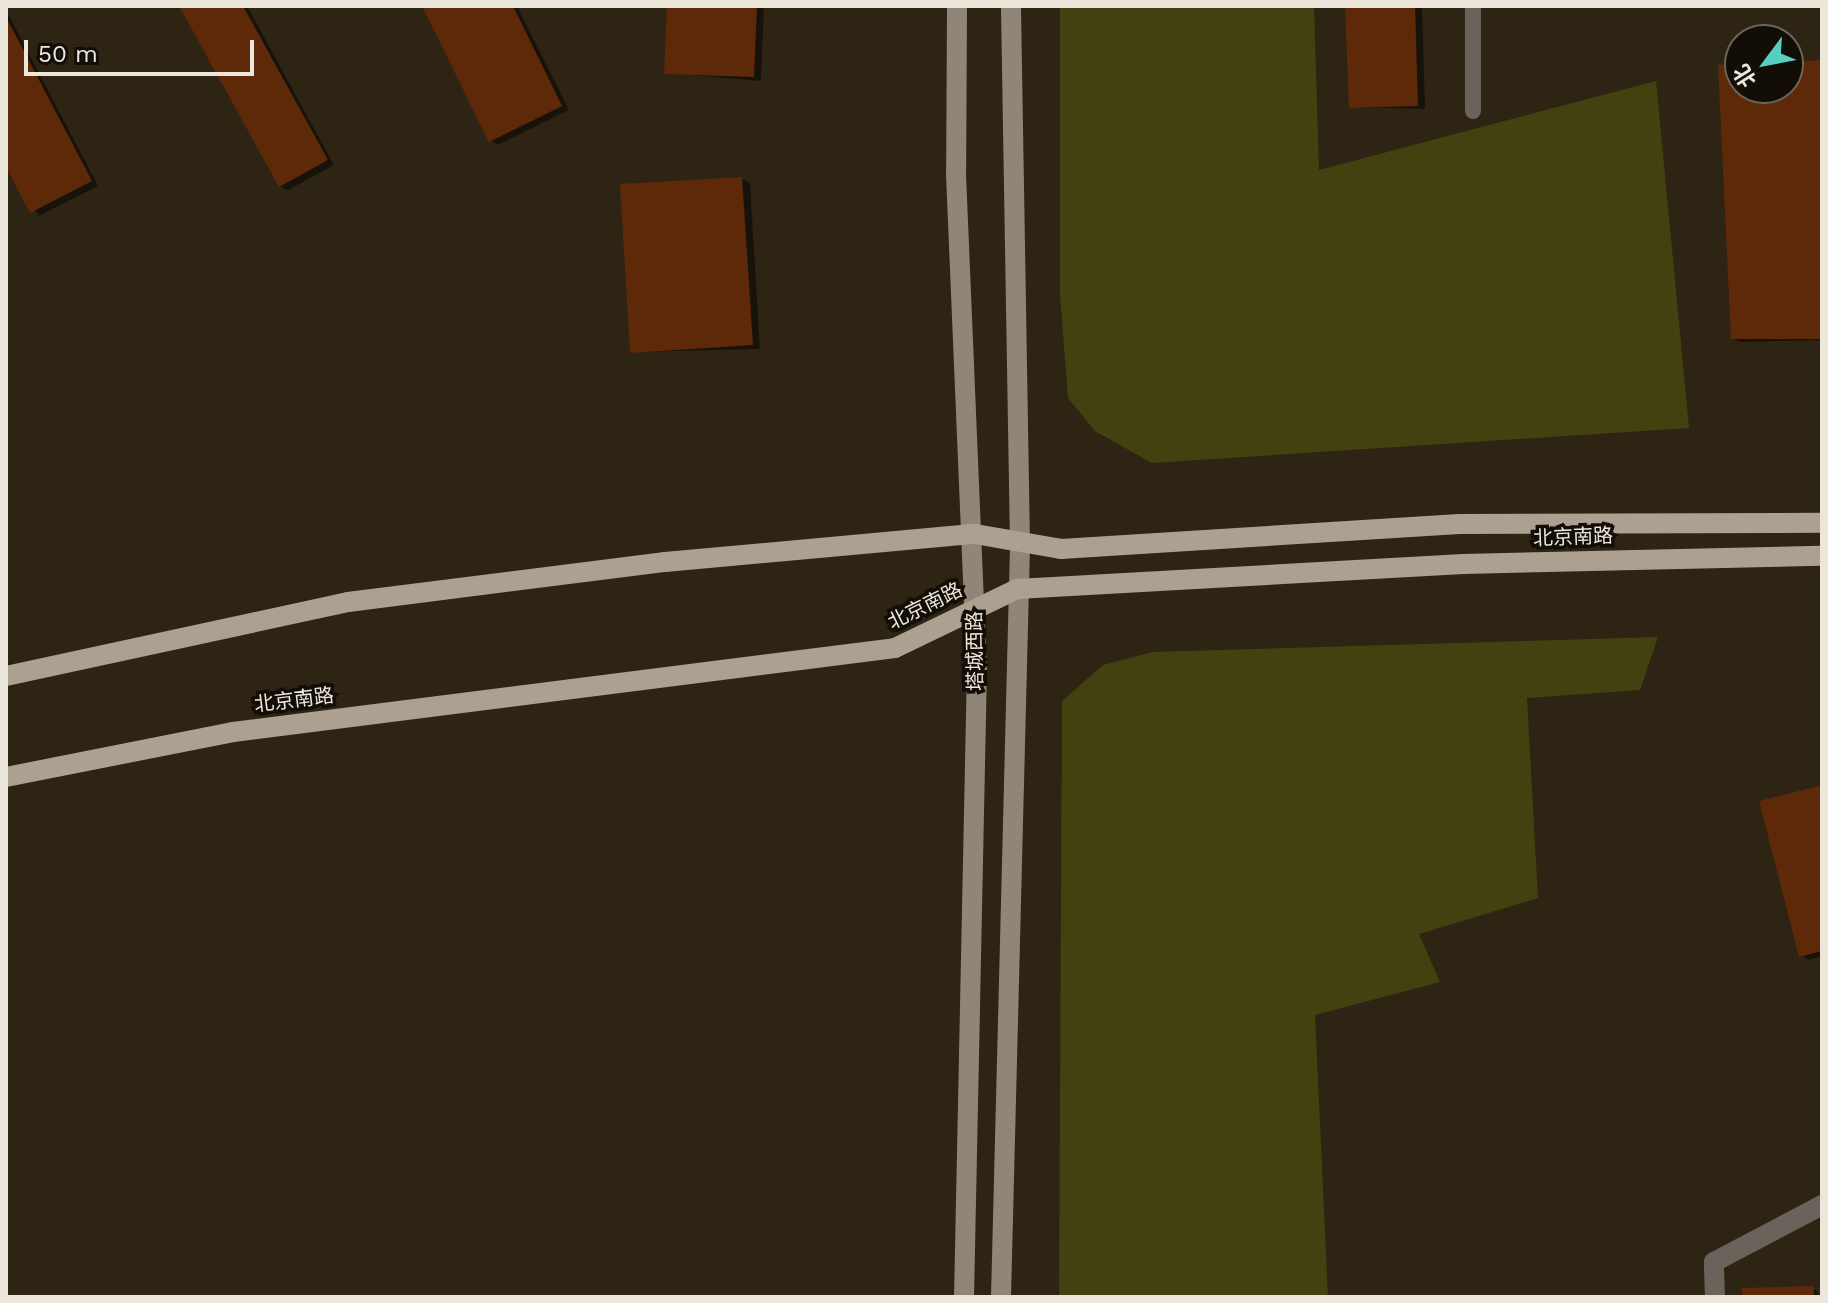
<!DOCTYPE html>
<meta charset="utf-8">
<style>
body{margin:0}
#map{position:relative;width:1828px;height:1303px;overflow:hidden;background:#2e2413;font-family:"Work Sans","Noto Sans SC",sans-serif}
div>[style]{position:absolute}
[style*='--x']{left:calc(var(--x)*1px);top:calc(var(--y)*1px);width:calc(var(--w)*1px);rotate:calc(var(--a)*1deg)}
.green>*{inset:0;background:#414210}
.shadow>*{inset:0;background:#0007}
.building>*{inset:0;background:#5e2909}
.lane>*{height:16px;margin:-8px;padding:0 8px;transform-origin:8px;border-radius:8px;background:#69635b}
.street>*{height:20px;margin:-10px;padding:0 10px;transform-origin:10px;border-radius:10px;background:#69635b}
.secondary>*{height:20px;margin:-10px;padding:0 10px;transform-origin:10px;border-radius:10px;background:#8f8679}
.primary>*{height:20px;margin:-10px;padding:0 10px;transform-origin:10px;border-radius:10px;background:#aca190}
span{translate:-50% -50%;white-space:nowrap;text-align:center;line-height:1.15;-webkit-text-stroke:7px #120e07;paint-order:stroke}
.street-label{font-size:20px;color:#ece6db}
.frame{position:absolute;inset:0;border:8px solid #ece6db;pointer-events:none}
.north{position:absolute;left:1724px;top:24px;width:80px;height:80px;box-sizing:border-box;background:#120e07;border:2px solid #69645c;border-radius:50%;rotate:238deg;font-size:22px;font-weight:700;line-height:32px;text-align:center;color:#ece6db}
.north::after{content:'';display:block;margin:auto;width:28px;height:36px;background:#57cec2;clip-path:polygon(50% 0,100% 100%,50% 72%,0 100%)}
.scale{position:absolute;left:24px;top:40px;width:230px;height:36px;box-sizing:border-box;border:4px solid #ece6db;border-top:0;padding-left:10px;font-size:24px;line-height:28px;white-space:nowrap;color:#ece6db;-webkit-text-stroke:6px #120e07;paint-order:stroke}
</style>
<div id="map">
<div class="green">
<i style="clip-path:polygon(1060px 6px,1314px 6px,1319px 170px,1656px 81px,1689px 428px,1152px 463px,1095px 431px,1068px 398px,1060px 295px)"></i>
<i style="clip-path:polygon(1658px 637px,1640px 690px,1527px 698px,1538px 898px,1419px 934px,1440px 982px,1315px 1015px,1328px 1297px,1059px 1297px,1062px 701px,1103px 665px,1153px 652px)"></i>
</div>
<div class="shadow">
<i style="clip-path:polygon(181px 6px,247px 6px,334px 165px,288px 190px,280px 186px)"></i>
<i style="clip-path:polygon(425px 6px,517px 6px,569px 110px,498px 145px,490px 140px)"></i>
<i style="clip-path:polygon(669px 6px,764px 6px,761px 81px,667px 73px)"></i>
<i style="clip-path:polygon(1347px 6px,1422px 6px,1425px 109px,1350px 107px)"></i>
<i style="clip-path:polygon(6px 10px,98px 186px,39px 216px,6px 163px)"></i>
<i style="clip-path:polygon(1822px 62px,1822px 340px,1740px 342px,1732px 338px,1740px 66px,1740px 88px,1788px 88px,1788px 64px)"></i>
<i style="clip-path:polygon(742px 179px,750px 183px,760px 349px,632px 352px)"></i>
<i style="clip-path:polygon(1822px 787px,1822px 956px,1808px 960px,1801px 955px)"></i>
<i style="clip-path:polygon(1814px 1288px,1821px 1297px,1744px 1297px)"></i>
</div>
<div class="building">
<i style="clip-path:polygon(179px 6px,243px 6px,328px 160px,279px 187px)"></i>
<i style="clip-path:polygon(422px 6px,513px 6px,562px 106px,489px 142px)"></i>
<i style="clip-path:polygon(667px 6px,757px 6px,754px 77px,664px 74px)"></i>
<i style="clip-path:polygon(1345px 6px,1415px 6px,1418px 106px,1349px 108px)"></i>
<i style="clip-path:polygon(6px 17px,92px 181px,30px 213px,6px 167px)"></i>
<i style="clip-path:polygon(1822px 60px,1822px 339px,1731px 339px,1718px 65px,1740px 64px,1740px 88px,1788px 88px,1788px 62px)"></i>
<i style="clip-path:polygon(742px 177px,753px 345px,630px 353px,620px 184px)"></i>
<i style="clip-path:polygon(1822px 785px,1822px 951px,1799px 957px,1759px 801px)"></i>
<i style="clip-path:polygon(1814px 1286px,1814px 1297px,1742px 1297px,1742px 1288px)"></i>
</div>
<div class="lane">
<i style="--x:1473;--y:111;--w:105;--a:-90"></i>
</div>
<div class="street">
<i style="--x:1715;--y:1297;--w:35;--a:-92"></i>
<i style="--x:1714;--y:1262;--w:122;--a:-27.8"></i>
</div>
<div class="secondary">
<i style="--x:957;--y:6;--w:168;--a:90.3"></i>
<i style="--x:956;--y:174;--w:493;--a:87.6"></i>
<i style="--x:977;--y:667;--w:630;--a:91.18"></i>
<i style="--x:1001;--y:1297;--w:752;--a:-88.55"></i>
<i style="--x:1020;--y:545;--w:539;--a:-90.96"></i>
</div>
<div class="primary">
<i style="--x:6;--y:676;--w:350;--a:-12.2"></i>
<i style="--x:348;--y:602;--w:320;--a:-7.2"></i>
<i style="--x:665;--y:562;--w:311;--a:-5.2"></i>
<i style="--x:975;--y:534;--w:87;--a:9.9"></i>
<i style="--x:1061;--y:549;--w:399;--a:-3.6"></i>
<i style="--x:1459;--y:524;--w:363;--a:-0.2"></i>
<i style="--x:6;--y:777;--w:231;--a:-11.2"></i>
<i style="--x:233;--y:732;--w:667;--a:-7.23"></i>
<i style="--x:895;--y:648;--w:136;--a:-25.8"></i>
<i style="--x:1017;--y:589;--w:447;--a:-3.2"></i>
<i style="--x:1463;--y:564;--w:359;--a:-1.3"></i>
</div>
<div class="street-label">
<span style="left:1573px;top:537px;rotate:-2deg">北京南路</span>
<span style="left:925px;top:606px;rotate:-26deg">北京南路</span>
<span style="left:975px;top:651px;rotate:-91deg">塔城西路</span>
<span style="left:294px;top:700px;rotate:-7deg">北京南路</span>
</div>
<div class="frame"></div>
<div class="north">北</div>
<div class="scale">50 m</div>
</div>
